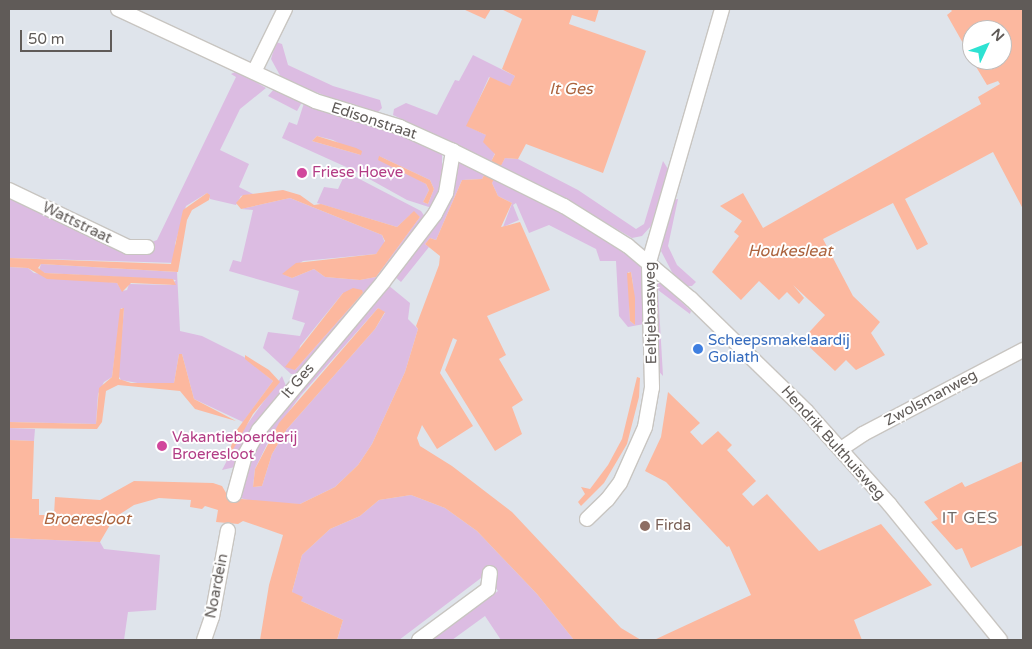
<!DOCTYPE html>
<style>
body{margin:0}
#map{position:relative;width:1032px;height:649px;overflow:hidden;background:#dfe4eb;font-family:"Varela Round",sans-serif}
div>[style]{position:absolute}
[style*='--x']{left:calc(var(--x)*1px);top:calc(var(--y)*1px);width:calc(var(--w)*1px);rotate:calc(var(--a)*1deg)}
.green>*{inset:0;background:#dcbce2}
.water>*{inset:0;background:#fcb89f}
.roads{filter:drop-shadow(1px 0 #c8c5c1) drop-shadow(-1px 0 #c8c5c1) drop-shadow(0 1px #c8c5c1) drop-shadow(0 -1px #c8c5c1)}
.street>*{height:14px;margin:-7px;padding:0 7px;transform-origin:7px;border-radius:7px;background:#fff}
.dots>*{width:14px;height:14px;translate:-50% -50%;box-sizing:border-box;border:2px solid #fff;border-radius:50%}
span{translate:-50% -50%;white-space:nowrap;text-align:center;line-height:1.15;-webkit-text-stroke:4px #fff;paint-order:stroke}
.street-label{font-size:15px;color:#605b58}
.hotel-label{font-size:15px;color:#b23c85}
.left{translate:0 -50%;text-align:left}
.shop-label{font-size:15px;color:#366cbe}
.education-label{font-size:15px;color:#785e54}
.water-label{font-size:16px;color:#ac643e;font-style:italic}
.neighbourhood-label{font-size:16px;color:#726c69;letter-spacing:1px}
.frame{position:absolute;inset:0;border:10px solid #605b58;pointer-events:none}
.north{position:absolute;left:962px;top:20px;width:50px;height:50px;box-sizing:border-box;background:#fff;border:1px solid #bfbdbc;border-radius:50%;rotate:47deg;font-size:14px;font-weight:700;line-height:20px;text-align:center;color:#605b58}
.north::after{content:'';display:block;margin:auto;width:18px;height:22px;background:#2ee2d2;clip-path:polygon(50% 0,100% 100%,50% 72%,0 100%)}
.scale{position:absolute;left:20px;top:30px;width:92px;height:22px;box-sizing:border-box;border:2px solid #605b58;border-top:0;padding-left:6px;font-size:15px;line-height:18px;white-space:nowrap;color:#605b58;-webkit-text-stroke:4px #fff;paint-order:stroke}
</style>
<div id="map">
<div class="green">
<i style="clip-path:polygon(276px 42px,282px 44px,288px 65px,333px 86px,380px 100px,382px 108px,378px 112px,352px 106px,282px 79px,271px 59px)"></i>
<i style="clip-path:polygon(473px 55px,515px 76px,510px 87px,489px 77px,467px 126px,486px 135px,495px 153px,491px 162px,393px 115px,394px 109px,406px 103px,437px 115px,455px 80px,459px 81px)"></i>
<i style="clip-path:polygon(237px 71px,266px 88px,240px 109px,220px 150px,249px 164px,239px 187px,253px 194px,241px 196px,236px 205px,210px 199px,207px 193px,186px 206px,175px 244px,178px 263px,9px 258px,9px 197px,125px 252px,157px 240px,236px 77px,231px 74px)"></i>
<i style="clip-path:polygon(274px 89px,302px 102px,297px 111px,268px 96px)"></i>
<i style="clip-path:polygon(evenodd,304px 103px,387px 129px,442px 154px,442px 185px,432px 208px,407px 200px,355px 171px,282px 138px,289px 122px,297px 125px,304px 103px,317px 136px,333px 140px,361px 155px,312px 141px,317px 136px,304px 103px,379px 156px,430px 180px,434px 189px,428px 204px,423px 202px,429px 190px,426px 184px,379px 156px)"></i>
<i style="clip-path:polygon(505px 158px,518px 159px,578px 190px,636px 229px,644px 224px,663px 161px,668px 169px,651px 226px,642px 236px,632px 238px,565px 199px,500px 167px)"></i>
<i style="clip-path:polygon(460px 162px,485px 173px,482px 179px,462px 180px,436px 240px,430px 238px,425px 244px,429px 247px,401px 282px,394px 276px,454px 166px)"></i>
<i style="clip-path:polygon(evenodd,346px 172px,421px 211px,425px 217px,395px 260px,297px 374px,291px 374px,263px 348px,268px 332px,300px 336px,305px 323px,292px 319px,299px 291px,229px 271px,233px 260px,241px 262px,253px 210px,241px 209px,290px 198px,382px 235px,385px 243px,376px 254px,303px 261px,283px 274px,292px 278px,314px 269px,325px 277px,360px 280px,376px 277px,420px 217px,410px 215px,397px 227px,317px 203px,324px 187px,338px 189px,346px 172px,363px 292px,363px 293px,295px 370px,300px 346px,343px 293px,363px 292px)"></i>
<i style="clip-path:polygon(evenodd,494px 178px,564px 213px,639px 262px,643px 275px,644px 324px,628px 327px,619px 316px,616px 261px,600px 261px,596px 249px,549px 225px,529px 233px,516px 203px,513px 205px,519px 220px,503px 227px,512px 203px,498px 196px,492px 183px,494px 178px,628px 272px,631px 272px,633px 284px,635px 325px,630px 321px,628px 272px)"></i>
<i style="clip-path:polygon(678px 199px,668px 246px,677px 265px,696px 282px,692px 286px,686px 286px,673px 274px,661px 251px,672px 200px)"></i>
<i style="clip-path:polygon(41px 264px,177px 272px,180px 331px,202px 336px,244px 357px,273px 381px,243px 422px,194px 399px,182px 354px,179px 354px,174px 383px,143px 384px,121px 380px,118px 375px,124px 309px,121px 308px,112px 377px,104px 382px,98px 394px,96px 424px,9px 422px,9px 267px,28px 268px,34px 273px,117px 283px,122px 291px,127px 290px,129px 284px,171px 285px,176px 280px,45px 273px,39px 270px)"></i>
<i style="clip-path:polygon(655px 281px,659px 281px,691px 311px,690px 314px,658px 290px,663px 376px,655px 367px)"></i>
<i style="clip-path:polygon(evenodd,388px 285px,410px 303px,408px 319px,418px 329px,405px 372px,372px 444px,358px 465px,335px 487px,300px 504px,260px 503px,240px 498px,247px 462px,263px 432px,388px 285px,378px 308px,385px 313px,375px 329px,287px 429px,272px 454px,262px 486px,253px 487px,255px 469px,271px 436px,301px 395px,378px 308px)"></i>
<i style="clip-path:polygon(282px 376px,286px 386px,252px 431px,235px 467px,222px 470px,243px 430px)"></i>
<i style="clip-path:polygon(9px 428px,35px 429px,34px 441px,9px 440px)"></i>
<i style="clip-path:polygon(411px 495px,445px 508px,477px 531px,537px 594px,574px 640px,501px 640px,485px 616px,452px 640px,432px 640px,498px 591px,485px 575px,399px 640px,337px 640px,343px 620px,301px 601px,292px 592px,302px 555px,330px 529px,360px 516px,379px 500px)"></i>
<i style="clip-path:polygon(9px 538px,100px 542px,104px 549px,160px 555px,156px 610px,128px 612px,124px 640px,9px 640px)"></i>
</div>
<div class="water">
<i style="clip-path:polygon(463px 9px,491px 9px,485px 19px)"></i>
<i style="clip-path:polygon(501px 9px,599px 9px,595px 22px,572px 15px,569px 24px,646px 51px,603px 173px,526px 144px,518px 159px,505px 158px,492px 183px,498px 196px,512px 203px,501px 227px,520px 222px,550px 290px,487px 316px,506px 355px,499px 359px,523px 400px,512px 407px,522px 434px,495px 451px,445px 370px,457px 340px,453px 338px,440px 373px,473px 426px,437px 449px,422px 425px,417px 438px,420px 446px,452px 466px,512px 512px,621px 628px,641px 640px,574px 640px,537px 594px,477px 531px,445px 508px,411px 495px,379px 500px,360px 516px,330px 529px,302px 555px,292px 592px,303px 597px,301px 601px,343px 620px,337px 640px,260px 640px,269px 585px,283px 535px,243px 521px,238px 524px,216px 522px,218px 510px,205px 506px,202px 509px,190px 507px,191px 500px,159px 498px,134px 505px,114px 518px,100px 542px,9px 538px,9px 440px,34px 441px,32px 499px,39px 499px,39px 515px,54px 515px,55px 497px,100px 500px,134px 481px,213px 483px,222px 486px,229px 498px,300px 504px,335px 487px,358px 465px,372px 444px,405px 372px,418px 329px,416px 326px,439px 265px,440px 256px,425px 244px,430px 238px,436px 240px,462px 180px,482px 179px,495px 154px,483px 142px,486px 135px,466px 126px,490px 77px,510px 86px,515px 76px,502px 69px,522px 19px)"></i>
<i style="clip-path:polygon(950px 9px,1023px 9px,1023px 209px,993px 152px,905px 199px,928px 244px,917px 250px,893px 203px,823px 239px,853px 296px,880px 322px,871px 333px,885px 355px,856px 370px,846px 360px,835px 371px,802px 340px,825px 315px,793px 285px,804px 298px,799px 304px,787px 292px,779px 300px,759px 281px,741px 300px,712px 272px,739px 236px,734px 232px,742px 221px,720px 206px,743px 193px,763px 228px,981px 104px,978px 97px,1000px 84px,998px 81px,987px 85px,972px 60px,1002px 60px,1002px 30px,972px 30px,972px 59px,947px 15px,952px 11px)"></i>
<i style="clip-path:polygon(317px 136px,356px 148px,362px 151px,361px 155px,312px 141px)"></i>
<i style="clip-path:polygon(379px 156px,430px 180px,434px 189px,428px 204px,423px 202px,429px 190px,426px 184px,378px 160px)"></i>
<i style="clip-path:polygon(283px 190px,300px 195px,314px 205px,321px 204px,397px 227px,414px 211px,420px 217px,376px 277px,360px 280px,325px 277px,314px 269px,292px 278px,282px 274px,296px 263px,376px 254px,385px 241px,382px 235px,290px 198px,241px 209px,236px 203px,243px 195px)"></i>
<i style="clip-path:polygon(207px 193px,210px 195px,209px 200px,192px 210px,187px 220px,178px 272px,41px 264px,38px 268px,45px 273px,173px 279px,176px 285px,131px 283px,122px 292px,117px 283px,47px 279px,28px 268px,9px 267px,9px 258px,171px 264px,183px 210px)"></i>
<i style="clip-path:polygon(631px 272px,635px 298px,635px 325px,630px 321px,627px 273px)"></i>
<i style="clip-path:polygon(353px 288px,362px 290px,363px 293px,295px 370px,285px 367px,343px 293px)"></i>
<i style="clip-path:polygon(124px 308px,119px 379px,131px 383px,174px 383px,179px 354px,182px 354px,194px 399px,236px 421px,195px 409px,180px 391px,118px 385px,106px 391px,102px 422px,97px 429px,9px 428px,9px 422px,96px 424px,99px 388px,112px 377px,120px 309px)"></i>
<i style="clip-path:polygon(378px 308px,385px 312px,375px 329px,287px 429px,272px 454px,262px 486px,253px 487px,255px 469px,279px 423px)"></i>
<i style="clip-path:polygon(245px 355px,269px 370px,280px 382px,253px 414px,226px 462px,236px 431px,273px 381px,245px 359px)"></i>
<i style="clip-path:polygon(637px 377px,640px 378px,639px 397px,627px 444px,604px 483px,581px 506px,578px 502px,585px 494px,581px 487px,590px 489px,608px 465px,622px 439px)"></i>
<i style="clip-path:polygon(668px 392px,700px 423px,690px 432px,702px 445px,718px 431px,732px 445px,727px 450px,756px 481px,742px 494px,753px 506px,767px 494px,819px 551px,881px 524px,932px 585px,854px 620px,862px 640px,654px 640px,751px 595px,729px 546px,727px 547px,666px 482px,645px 471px,661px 437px)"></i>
<i style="clip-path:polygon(1023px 461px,1023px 545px,971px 568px,962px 548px,956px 550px,931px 522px,938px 519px,924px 502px,962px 482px,965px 487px)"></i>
</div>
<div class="roads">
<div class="street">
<i style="--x:118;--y:9;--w:217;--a:25"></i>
<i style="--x:315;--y:101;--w:89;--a:17"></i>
<i style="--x:400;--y:127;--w:58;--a:24.4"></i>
<i style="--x:453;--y:151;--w:124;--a:26.4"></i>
<i style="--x:564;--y:206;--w:75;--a:32"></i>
<i style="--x:628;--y:246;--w:82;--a:40.1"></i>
<i style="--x:691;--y:299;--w:161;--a:44.2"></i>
<i style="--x:806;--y:411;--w:126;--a:48.2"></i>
<i style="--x:890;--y:505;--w:174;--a:50.8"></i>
<i style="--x:254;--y:72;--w:70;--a:-63.8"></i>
<i style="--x:9;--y:190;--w:132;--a:25.6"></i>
<i style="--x:128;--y:247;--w:19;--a:0"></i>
<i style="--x:841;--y:449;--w:27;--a:-34"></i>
<i style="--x:863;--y:434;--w:181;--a:-27.7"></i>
<i style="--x:234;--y:495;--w:41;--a:-74.6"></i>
<i style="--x:245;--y:455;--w:29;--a:-61"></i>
<i style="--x:259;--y:430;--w:193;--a:-50"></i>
<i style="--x:383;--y:282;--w:86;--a:-52.6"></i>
<i style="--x:435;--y:214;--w:24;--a:-62"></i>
<i style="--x:446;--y:193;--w:43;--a:-80.5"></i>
<i style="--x:587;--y:519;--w:28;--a:-44"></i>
<i style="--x:607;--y:500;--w:21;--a:-53"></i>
<i style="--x:620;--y:483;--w:61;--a:-65.9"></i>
<i style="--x:645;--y:427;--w:40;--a:-80"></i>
<i style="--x:652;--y:388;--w:126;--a:-91.4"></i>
<i style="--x:649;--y:262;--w:263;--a:-73.9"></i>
<i style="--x:204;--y:640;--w:24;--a:-71"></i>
<i style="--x:212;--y:617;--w:88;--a:-79.6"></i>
<i style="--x:419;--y:640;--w:86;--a:-36.5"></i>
<i style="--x:488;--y:589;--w:16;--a:-83"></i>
</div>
</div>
<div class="dots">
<i style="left:302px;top:173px;background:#d1479c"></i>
<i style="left:698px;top:349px;background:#3f7fe0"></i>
<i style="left:162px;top:446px;background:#d1479c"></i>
<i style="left:645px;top:526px;background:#8d6e63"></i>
</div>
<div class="street-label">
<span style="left:374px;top:121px;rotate:18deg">Edisonstraat</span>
<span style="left:77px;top:223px;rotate:26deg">Wattstraat</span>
<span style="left:651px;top:313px;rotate:-91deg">Eeltjebaasweg</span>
<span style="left:298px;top:381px;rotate:-49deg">It Ges</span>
<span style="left:931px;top:398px;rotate:-28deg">Zwolsmanweg</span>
<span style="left:833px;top:443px;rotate:48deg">Hendrik Bulthuisweg</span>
<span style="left:217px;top:586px;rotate:-79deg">Noardein</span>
</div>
<div class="hotel-label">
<span class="left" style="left:312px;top:173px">Friese Hoeve</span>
<span class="left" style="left:172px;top:446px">Vakantieboerderij<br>Broeresloot</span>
</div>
<div class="shop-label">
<span class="left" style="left:708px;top:349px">Scheepsmakelaardij<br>Goliath</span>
</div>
<div class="education-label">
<span class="left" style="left:655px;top:526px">Firda</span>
</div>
<div class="water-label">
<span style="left:571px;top:89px">It Ges</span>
<span style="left:790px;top:251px">Houkesleat</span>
<span style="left:87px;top:519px">Broeresloot</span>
</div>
<div class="neighbourhood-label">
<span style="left:970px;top:518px">IT GES</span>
</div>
<div class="frame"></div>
<div class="north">N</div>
<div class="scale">50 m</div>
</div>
